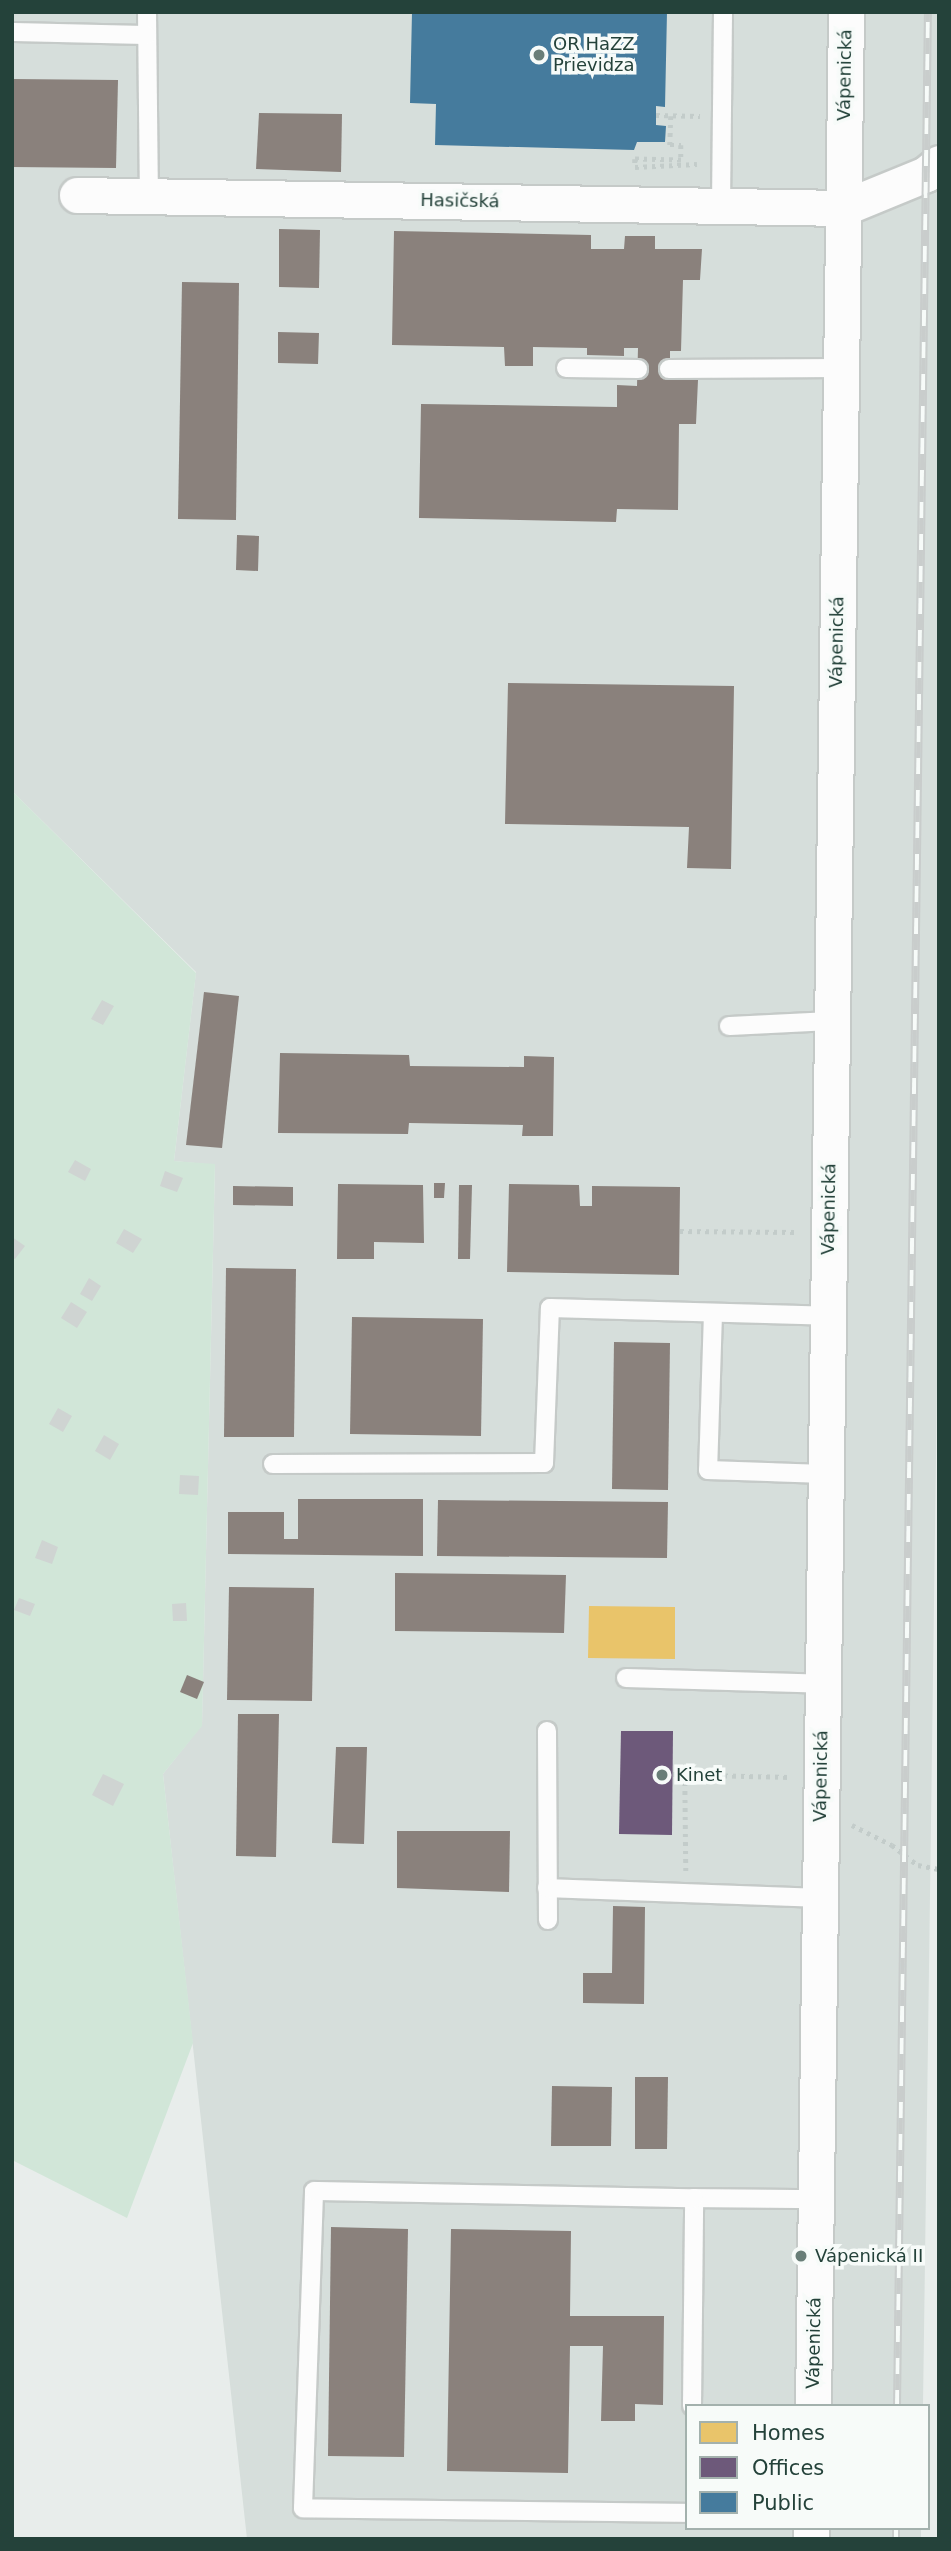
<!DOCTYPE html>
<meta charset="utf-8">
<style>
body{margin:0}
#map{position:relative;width:951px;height:2551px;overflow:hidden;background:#e8edeb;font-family:"DejaVu Sans",sans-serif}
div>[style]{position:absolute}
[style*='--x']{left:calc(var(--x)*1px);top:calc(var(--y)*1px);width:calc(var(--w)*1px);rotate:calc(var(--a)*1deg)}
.built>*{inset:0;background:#d6dedb}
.green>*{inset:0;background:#d1e6d8}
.homes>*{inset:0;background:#e9c46a}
.offices>*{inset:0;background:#6d597a}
.public>*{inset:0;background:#457b9d}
.industry>*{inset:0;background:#8a817c}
.building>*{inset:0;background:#cfd4d2}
.path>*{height:4.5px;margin-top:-2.25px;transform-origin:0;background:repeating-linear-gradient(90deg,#c3ccca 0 3.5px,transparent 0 8.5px)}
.roads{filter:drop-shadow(2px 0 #c5cac8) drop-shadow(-2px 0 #c5cac8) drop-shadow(0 2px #c5cac8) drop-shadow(0 -2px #c5cac8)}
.lane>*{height:18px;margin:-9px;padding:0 9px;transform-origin:9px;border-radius:9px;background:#fcfcfc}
.street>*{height:35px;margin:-17.5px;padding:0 17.5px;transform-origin:17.5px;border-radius:17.5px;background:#fcfcfc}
.rail>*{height:8px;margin-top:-4px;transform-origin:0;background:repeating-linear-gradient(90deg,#f7fbf9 0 16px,#c9cdcc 0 32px);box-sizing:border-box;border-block:2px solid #c9cdcc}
.dots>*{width:19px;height:19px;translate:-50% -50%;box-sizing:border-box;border:4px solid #f7fbf9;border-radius:50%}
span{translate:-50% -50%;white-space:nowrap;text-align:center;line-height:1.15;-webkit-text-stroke:7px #f7fbf9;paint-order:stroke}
.poi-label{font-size:18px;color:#24423a}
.left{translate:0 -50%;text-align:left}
.street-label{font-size:18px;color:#24423a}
.frame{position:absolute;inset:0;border:14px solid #24423a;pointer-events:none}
.legend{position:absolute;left:685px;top:2404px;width:245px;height:126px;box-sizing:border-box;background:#f7fbf9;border:2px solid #a3b1ad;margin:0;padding:9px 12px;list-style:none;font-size:21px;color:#24423a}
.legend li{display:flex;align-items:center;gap:14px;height:35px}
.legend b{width:35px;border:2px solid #a3b1ad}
</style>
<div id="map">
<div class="built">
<i style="clip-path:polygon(12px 12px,939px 12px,939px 1239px,923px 2406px,687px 2406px,687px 2528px,921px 2528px,921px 2539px,247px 2539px,163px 1774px,202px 1725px,215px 1165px,174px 1161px,196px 972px,12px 791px)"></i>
</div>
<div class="green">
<i style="clip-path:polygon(12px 791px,196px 973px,174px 1161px,215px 1164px,202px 1726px,163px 1774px,193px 2043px,127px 2218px,12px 2160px)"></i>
</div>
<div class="homes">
<i style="clip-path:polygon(589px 1606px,675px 1607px,675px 1659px,588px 1658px)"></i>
</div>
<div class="offices">
<i style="clip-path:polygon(621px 1731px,673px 1731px,672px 1835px,619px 1834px)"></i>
</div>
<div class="public">
<i style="clip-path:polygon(412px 12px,667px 12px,665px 107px,656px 106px,656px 125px,666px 126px,665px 142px,637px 142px,634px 150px,435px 145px,436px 104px,410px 103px)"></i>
</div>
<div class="industry">
<i style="clip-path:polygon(12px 79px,118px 80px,116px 168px,12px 167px)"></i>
<i style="clip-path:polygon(259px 113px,342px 114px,341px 172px,256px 169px)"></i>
<i style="clip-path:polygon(279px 229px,320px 230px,319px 288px,279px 287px)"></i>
<i style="clip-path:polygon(394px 231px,591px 235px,591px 249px,624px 249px,625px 236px,655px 236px,655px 249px,702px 249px,700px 280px,683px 280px,681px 351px,670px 351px,670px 379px,698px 380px,696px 424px,679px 424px,678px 510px,617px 509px,616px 522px,419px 518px,421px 404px,617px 407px,617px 385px,637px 386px,638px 348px,624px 348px,624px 356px,587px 355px,587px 348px,533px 347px,533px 366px,505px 366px,504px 347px,392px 345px)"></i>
<i style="clip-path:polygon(182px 282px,239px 283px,236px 520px,178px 519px)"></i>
<i style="clip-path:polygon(278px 332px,319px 333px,318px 364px,278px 363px)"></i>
<i style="clip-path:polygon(237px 535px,259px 536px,258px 571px,236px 570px)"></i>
<i style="clip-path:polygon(508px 683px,734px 686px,731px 869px,687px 868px,689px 827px,505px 824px)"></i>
<i style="clip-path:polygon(204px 992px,239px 996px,222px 1148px,186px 1145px)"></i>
<i style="clip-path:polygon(280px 1053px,409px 1055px,410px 1066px,524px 1067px,524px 1056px,554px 1057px,553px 1136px,522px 1136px,523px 1125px,409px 1123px,408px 1134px,278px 1133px)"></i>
<i style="clip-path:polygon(434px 1183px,445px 1183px,444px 1198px,434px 1198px)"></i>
<i style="clip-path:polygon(338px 1184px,423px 1185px,424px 1243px,374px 1242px,374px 1259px,337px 1259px)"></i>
<i style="clip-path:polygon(509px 1184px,579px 1185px,580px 1206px,592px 1206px,592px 1186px,680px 1187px,679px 1275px,507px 1272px)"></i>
<i style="clip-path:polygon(459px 1185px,472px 1185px,470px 1259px,458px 1259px)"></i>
<i style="clip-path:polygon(233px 1186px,293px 1187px,293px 1206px,233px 1205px)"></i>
<i style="clip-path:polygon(226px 1268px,296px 1269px,294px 1437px,224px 1437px)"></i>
<i style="clip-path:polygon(352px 1317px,483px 1319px,481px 1436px,350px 1434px)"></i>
<i style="clip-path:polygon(614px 1342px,670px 1343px,668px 1490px,612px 1489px)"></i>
<i style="clip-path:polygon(298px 1499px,423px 1499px,423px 1556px,228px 1554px,228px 1512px,284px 1512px,284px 1539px,298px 1539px)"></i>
<i style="clip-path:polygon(438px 1500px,668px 1502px,667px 1558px,437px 1556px)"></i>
<i style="clip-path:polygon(395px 1573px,566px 1575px,564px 1633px,395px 1631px)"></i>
<i style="clip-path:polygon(229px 1587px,314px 1588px,312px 1701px,227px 1700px)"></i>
<i style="clip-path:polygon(187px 1675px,204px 1682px,197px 1699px,180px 1692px)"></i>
<i style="clip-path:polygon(238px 1714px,279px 1714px,276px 1857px,236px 1856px)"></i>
<i style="clip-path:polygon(336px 1747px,367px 1747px,364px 1844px,332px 1843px)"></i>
<i style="clip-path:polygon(397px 1831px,510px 1831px,509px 1892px,397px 1888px)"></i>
<i style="clip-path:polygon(613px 1906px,645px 1907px,644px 2004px,583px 2003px,583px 1973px,612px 1973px)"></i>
<i style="clip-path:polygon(635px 2077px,668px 2077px,667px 2149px,635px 2149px)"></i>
<i style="clip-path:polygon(552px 2086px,612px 2087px,611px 2146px,551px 2146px)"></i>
<i style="clip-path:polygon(331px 2227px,408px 2229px,404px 2457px,328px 2456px)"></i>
<i style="clip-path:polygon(451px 2229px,571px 2231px,570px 2316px,664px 2316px,663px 2405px,635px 2404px,635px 2421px,601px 2421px,603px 2346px,570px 2346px,568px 2473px,447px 2471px)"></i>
</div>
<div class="building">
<i style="clip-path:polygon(102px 1000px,114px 1006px,103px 1025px,91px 1019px)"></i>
<i style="clip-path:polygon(75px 1160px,91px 1169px,85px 1181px,68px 1172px)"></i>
<i style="clip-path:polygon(165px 1171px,183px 1178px,177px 1192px,160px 1186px)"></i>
<i style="clip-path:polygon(124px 1229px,142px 1239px,133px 1253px,116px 1243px)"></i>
<i style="clip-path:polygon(12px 1237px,25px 1246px,15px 1259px,12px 1258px)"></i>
<i style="clip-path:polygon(89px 1278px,101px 1286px,92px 1301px,80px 1294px)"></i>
<i style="clip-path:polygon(71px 1302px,87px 1312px,77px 1328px,61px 1318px)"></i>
<i style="clip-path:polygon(58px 1408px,72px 1416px,63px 1432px,49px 1424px)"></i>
<i style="clip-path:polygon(104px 1435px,119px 1444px,110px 1460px,95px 1451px)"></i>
<i style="clip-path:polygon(180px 1475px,199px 1476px,198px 1495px,179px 1494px)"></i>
<i style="clip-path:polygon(42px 1540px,58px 1547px,52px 1564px,35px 1558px)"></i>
<i style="clip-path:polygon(19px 1598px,35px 1604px,30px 1616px,14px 1610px)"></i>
<i style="clip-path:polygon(186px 1603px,187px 1621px,173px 1621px,172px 1604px)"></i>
<i style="clip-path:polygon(103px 1774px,124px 1784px,113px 1806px,92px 1795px)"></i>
</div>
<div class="path">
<i style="--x:656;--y:115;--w:44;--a:1.3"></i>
<i style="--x:671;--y:116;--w:29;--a:92"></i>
<i style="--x:670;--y:145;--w:11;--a:0"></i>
<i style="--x:681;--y:145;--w:15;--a:90"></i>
<i style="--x:681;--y:160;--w:46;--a:-178.8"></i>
<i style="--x:635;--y:159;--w:8;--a:90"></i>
<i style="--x:635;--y:167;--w:62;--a:-2.8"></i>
<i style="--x:680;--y:1231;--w:117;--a:0.5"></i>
<i style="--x:673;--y:1774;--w:116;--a:1.5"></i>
<i style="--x:685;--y:1774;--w:97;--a:89.4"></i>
<i style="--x:852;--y:1825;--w:45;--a:26.6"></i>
<i style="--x:892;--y:1845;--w:33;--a:38"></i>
<i style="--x:918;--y:1865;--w:21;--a:11"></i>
</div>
<div class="roads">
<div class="lane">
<i style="--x:147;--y:12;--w:184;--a:89.4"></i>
<i style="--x:12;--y:32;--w:135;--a:1.3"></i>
<i style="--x:721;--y:205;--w:193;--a:-89.4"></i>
<i style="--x:566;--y:368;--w:72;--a:0.8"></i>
<i style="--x:669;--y:369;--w:172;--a:-0.3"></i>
<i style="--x:729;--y:1026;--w:103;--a:-2.8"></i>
<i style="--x:713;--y:1313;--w:157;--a:91.8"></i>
<i style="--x:708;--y:1470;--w:117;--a:2"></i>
<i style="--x:273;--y:1464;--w:271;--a:-0.2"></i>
<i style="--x:544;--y:1463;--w:155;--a:-87.8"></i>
<i style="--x:550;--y:1308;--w:278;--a:1.6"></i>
<i style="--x:626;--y:1678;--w:197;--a:1.7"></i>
<i style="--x:547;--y:1731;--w:189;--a:89.7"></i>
<i style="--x:547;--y:1888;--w:273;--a:2.1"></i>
<i style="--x:692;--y:2406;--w:208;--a:-89.4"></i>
<i style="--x:694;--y:2198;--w:122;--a:0.5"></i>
<i style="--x:687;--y:2513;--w:384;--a:-179.3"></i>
<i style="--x:303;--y:2508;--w:317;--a:-88"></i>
<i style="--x:314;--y:2191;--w:380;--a:1.1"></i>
</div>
<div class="street">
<i style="--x:77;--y:195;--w:766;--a:0.97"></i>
<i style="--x:843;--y:208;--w:90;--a:-22.3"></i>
<i style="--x:926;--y:174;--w:17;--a:-40"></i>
<i style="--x:813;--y:2406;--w:2394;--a:-89.21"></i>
<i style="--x:811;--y:2539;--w:11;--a:-90"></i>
</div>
</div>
<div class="rail">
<i style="--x:897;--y:2406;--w:2394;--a:-89.26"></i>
<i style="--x:896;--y:2539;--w:11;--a:-90"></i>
</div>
<div class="dots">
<i style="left:539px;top:55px;background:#697e78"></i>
<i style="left:662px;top:1775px;background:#697e78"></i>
<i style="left:801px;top:2256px;background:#697e78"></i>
</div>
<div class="poi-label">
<span class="left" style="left:553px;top:55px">OR HaZZ<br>Prievidza</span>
<span class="left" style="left:676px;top:1775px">Kinet</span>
<span class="left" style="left:815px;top:2256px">Vápenická II</span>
</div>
<div class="street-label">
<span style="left:845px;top:75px;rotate:-89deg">Vápenická</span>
<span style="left:460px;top:201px;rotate:1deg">Hasičská</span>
<span style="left:837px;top:642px;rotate:-89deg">Vápenická</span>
<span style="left:829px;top:1209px;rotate:-89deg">Vápenická</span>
<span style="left:821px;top:1776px;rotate:-89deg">Vápenická</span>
<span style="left:814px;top:2343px;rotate:-89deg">Vápenická</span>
</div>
<div class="frame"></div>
<ul class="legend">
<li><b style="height:19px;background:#e9c46a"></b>Homes</li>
<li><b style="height:19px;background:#6d597a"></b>Offices</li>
<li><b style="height:19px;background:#457b9d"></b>Public</li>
</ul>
</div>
